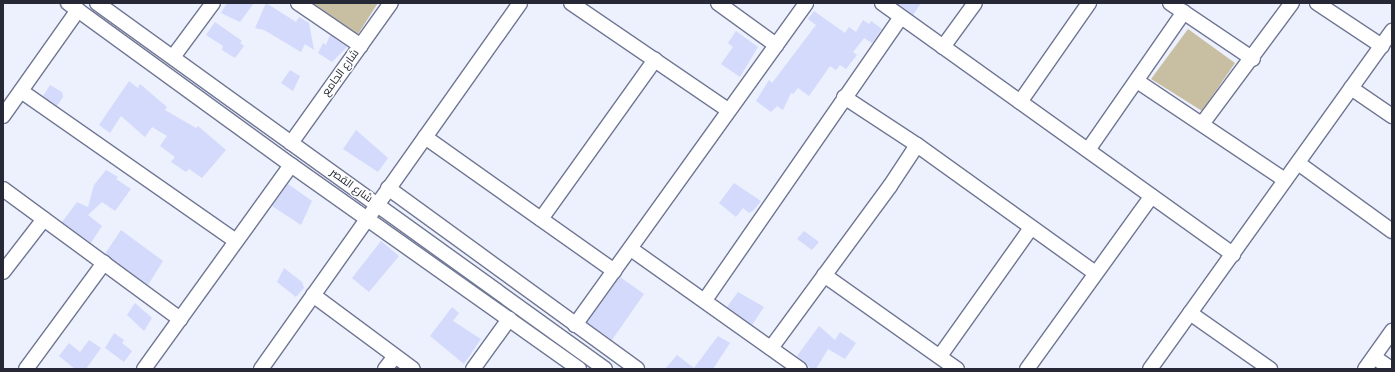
<!DOCTYPE html>
<meta charset="utf-8">
<style>
body{margin:0}
#map{position:relative;width:1395px;height:372px;overflow:hidden;background:#edf0fd;font-family:"Nunito Sans",Cairo,sans-serif}
div>[style]{position:absolute}
[style*='--x']{left:calc(var(--x)*1px);top:calc(var(--y)*1px);width:calc(var(--w)*1px);rotate:calc(var(--a)*1deg)}
.green>*{inset:0;background:#c8bfa3}
.building>*{inset:0;background:#d3dafb}
.roads{filter:drop-shadow(1px 0 #707794) drop-shadow(-1px 0 #707794) drop-shadow(0 1px #707794) drop-shadow(0 -1px #707794)}
.minor>*{height:14px;margin:-7px;padding:0 7px;transform-origin:7px;border-radius:7px;background:#fff}
span{translate:-50% -50%;white-space:nowrap;text-align:center;line-height:1.15;-webkit-text-stroke:3px #fefefe;paint-order:stroke}
.street-label{font-size:11px;color:#262935}
.frame{position:absolute;inset:0;border:4px solid #262935;pointer-events:none}
</style>
<div id="map">
<div class="green">
<i style="clip-path:polygon(312px 3px,378px 3px,358px 34px)"></i>
<i style="clip-path:polygon(1188px 29px,1235px 63px,1202px 111px,1151px 79px)"></i>
</div>
<div class="building">
<i style="clip-path:polygon(227px 3px,254px 3px,240px 22px,221px 13px)"></i>
<i style="clip-path:polygon(266px 3px,296px 22px,299px 17px,309px 23px,314px 50px,305px 44px,301px 52px,264px 30px,255px 28px)"></i>
<i style="clip-path:polygon(897px 3px,921px 3px,913px 15px)"></i>
<i style="clip-path:polygon(814px 11px,845px 33px,849px 27px,856px 32px,863px 20px,869px 24px,871px 21px,882px 29px,872px 43px,864px 38px,853px 52px,857px 55px,846px 69px,840px 65px,836px 70px,830px 66px,809px 96px,798px 88px,793px 94px,791px 93px,783px 110px,777px 106px,771px 112px,756px 101px,769px 80px,772px 83px,816px 25px,808px 19px)"></i>
<i style="clip-path:polygon(215px 22px,242px 41px,240px 43px,244px 46px,235px 58px,222px 50px,223px 46px,206px 35px)"></i>
<i style="clip-path:polygon(736px 31px,758px 47px,740px 77px,721px 64px,733px 47px,728px 43px)"></i>
<i style="clip-path:polygon(330px 35px,347px 47px,332px 62px,318px 53px,323px 43px,326px 45px)"></i>
<i style="clip-path:polygon(290px 70px,300px 76px,293px 91px,281px 83px)"></i>
<i style="clip-path:polygon(129px 81px,138px 88px,140px 84px,167px 107px,165px 110px,196px 128px,198px 126px,226px 150px,202px 178px,189px 169px,186px 172px,171px 162px,175px 157px,160px 146px,167px 136px,152px 127px,145px 137px,121px 116px,110px 133px,99px 125px)"></i>
<i style="clip-path:polygon(50px 85px,62px 92px,63px 97px,57px 106px,43px 96px)"></i>
<i style="clip-path:polygon(356px 130px,388px 158px,378px 172px,343px 149px)"></i>
<i style="clip-path:polygon(106px 170px,118px 177px,116px 179px,131px 189px,115px 211px,102px 202px,88px 215px,102px 226px,91px 243px,62px 222px,77px 202px,88px 207px,94px 185px)"></i>
<i style="clip-path:polygon(734px 183px,761px 201px,753px 211px,749px 213px,743px 208px,736px 217px,719px 203px)"></i>
<i style="clip-path:polygon(288px 184px,312px 201px,301px 225px,272px 206px)"></i>
<i style="clip-path:polygon(121px 230px,163px 261px,148px 285px,105px 254px)"></i>
<i style="clip-path:polygon(804px 231px,819px 242px,812px 250px,797px 239px)"></i>
<i style="clip-path:polygon(381px 241px,399px 256px,369px 292px,352px 278px)"></i>
<i style="clip-path:polygon(284px 268px,302px 282px,304px 288px,296px 297px,277px 282px)"></i>
<i style="clip-path:polygon(620px 277px,644px 294px,612px 340px,587px 322px)"></i>
<i style="clip-path:polygon(738px 292px,764px 307px,752px 325px,727px 307px)"></i>
<i style="clip-path:polygon(135px 303px,152px 318px,144px 331px,127px 315px)"></i>
<i style="clip-path:polygon(452px 307px,459px 313px,453px 321px,481px 339px,464px 364px,430px 336px)"></i>
<i style="clip-path:polygon(819px 326px,835px 340px,840px 332px,856px 343px,845px 359px,828px 349px,816px 369px,811px 369px,797px 356px)"></i>
<i style="clip-path:polygon(114px 333px,124px 340px,122px 343px,132px 351px,124px 362px,105px 348px)"></i>
<i style="clip-path:polygon(718px 336px,730px 343px,713px 369px,665px 369px,677px 355px,694px 368px)"></i>
<i style="clip-path:polygon(89px 340px,101px 348px,86px 369px,75px 369px,59px 356px,69px 343px,80px 352px)"></i>
</div>
<div class="roads">
<div class="minor">
<i style="--x:68;--y:3;--w:276;--a:36"></i>
<i style="--x:291;--y:165;--w:353;--a:35.3"></i>
<i style="--x:97;--y:3;--w:626;--a:35.77"></i>
<i style="--x:298;--y:3;--w:76;--a:34.3"></i>
<i style="--x:571;--y:3;--w:190;--a:34.3"></i>
<i style="--x:718;--y:3;--w:72;--a:35.9"></i>
<i style="--x:882;--y:3;--w:432;--a:35.6"></i>
<i style="--x:1170;--y:3;--w:100;--a:34"></i>
<i style="--x:1317;--y:3;--w:78;--a:33.5"></i>
<i style="--x:943;--y:47;--w:54;--a:-54"></i>
<i style="--x:173;--y:57;--w:67;--a:-53.5"></i>
<i style="--x:1137;--y:81;--w:178;--a:33.8"></i>
<i style="--x:1351;--y:88;--w:50;--a:34.3"></i>
<i style="--x:21;--y:91;--w:262;--a:34.9"></i>
<i style="--x:844;--y:97;--w:87;--a:33.3"></i>
<i style="--x:917;--y:145;--w:219;--a:35.7"></i>
<i style="--x:1020;--y:102;--w:121;--a:-55.1"></i>
<i style="--x:3;--y:116;--w:130;--a:-54.7"></i>
<i style="--x:1202;--y:124;--w:151;--a:-53.4"></i>
<i style="--x:425;--y:137;--w:232;--a:35.3"></i>
<i style="--x:291;--y:143;--w:172;--a:-54.5"></i>
<i style="--x:1088;--y:150;--w:168;--a:-55.2"></i>
<i style="--x:1298;--y:163;--w:116;--a:35.9"></i>
<i style="--x:388;--y:188;--w:308;--a:36"></i>
<i style="--x:3;--y:189;--w:220;--a:36.3"></i>
<i style="--x:541;--y:219;--w:196;--a:-54.4"></i>
<i style="--x:631;--y:249;--w:207;--a:35.4"></i>
<i style="--x:3;--y:272;--w:67;--a:-52.3"></i>
<i style="--x:824;--y:275;--w:163;--a:35.3"></i>
<i style="--x:313;--y:295;--w:124;--a:36.5"></i>
<i style="--x:705;--y:300;--w:344;--a:-55.3"></i>
<i style="--x:1190;--y:313;--w:98;--a:35"></i>
<i style="--x:575;--y:325;--w:396;--a:-54.3"></i>
<i style="--x:771;--y:348;--w:201;--a:-53.7"></i>
<i style="--x:890;--y:186;--w:49;--a:-56.6"></i>
<i style="--x:940;--y:356;--w:157;--a:-54.6"></i>
<i style="--x:1374;--y:357;--w:21;--a:35"></i>
<i style="--x:26;--y:369;--w:132;--a:-53.7"></i>
<i style="--x:144;--y:369;--w:251;--a:-54.2"></i>
<i style="--x:261;--y:369;--w:448;--a:-54.7"></i>
<i style="--x:385;--y:369;--w:16;--a:-52"></i>
<i style="--x:473;--y:369;--w:62;--a:-54.2"></i>
<i style="--x:1027;--y:369;--w:213;--a:-54.2"></i>
<i style="--x:1150;--y:369;--w:416;--a:-54.4"></i>
<i style="--x:1365;--y:369;--w:47;--a:-54.6"></i>
</div>
</div>
<div class="street-label">
<span style="left:341px;top:73px;rotate:-54deg">شارع الجامع</span>
<span style="left:351px;top:186px;rotate:36deg">شارع القصر</span>
</div>
<div class="frame"></div>
</div>
